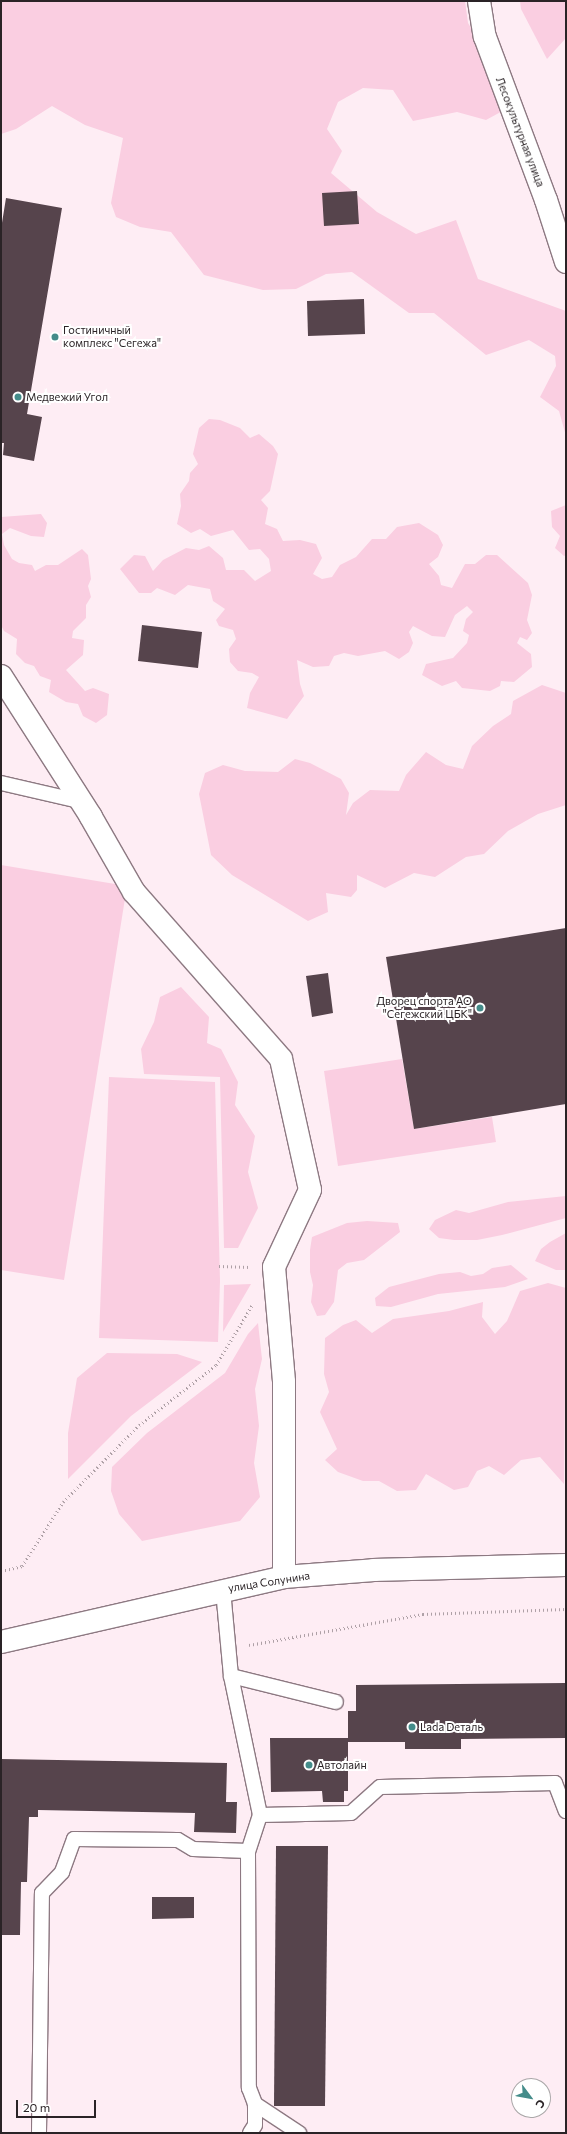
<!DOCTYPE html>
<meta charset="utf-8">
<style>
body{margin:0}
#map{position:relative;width:567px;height:2134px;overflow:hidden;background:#feedf4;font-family:Commissioner,sans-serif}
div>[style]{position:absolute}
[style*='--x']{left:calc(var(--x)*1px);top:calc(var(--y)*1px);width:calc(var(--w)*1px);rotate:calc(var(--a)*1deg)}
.green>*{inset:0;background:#facee1}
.building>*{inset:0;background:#56444c}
.path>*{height:2.5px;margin-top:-1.25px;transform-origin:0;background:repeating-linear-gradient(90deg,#aea0a6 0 1px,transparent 0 4px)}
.roads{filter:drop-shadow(1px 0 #8d7982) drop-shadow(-1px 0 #8d7982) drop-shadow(0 1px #8d7982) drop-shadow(0 -1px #8d7982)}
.lane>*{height:14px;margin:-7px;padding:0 7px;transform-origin:7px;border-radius:7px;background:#fff}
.street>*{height:22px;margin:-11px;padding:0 11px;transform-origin:11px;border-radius:11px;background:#fff}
.secondary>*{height:22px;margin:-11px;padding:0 11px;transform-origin:11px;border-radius:11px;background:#fff}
.dots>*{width:11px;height:11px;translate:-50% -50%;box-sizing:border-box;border:2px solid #fff;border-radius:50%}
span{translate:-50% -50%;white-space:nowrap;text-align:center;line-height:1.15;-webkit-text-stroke:4px #fff;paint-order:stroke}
.street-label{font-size:11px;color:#2a2326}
.poi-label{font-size:11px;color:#2a2326}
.left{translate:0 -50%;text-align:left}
.right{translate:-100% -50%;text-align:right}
.frame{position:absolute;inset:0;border:2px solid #2a2326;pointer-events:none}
.north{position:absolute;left:511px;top:2078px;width:40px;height:40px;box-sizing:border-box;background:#fff;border:1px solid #aaa7a8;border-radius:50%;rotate:122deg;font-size:11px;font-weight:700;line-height:16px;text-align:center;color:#2a2326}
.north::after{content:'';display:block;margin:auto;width:14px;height:18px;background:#448c8a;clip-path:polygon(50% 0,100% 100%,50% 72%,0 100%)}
.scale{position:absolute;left:16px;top:2100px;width:80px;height:18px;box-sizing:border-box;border:2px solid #2a2326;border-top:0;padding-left:5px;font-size:12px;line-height:14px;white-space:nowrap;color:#2a2326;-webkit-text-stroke:3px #fff;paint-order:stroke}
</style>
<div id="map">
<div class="green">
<i style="clip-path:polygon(1px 1px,465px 1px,468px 23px,494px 66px,508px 108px,486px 120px,457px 112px,413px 121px,393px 90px,363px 88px,338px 102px,327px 129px,342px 151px,331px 173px,377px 212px,416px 234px,456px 220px,478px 279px,566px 311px,566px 436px,559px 411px,540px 397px,556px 366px,555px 356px,529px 340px,486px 355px,434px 313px,409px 313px,352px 272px,326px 274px,296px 289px,263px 290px,204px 275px,171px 232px,140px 227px,116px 217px,111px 203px,123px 138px,85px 125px,52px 106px,16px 129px,1px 134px)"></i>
<i style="clip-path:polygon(520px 1px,566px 1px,566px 38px,547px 59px,521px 9px)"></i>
<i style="clip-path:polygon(209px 419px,220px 420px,240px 428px,250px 438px,259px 434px,273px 446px,278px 454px,270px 491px,261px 500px,268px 508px,265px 524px,277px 529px,283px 541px,300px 540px,316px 544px,322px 558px,313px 574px,322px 579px,332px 577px,340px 565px,356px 557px,372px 539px,386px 539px,397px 527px,419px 523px,438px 535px,443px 545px,438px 557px,429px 564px,439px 576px,441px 585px,452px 588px,465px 564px,475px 564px,486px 555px,497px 555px,528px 583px,532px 595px,527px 620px,532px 633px,527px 640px,520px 637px,517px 643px,531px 654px,532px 667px,514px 682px,501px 681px,500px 686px,490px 691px,462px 688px,456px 681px,442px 686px,422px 675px,426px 664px,453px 658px,467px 643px,469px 635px,463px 631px,466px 619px,473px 612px,467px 606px,455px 615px,445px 637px,432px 636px,413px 626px,409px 632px,413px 643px,409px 652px,399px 659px,385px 651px,358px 656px,344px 653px,334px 656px,329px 666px,313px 667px,297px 660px,300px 684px,304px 696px,287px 719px,247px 708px,250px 693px,259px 677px,252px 673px,238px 671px,230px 662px,229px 649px,236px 639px,233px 630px,219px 626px,216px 620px,225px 609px,213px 601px,210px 589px,188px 585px,175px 595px,157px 588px,151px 593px,139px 593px,120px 569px,134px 555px,145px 556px,153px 571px,163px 560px,186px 548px,199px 550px,209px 546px,223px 558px,226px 570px,244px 570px,255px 581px,271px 571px,269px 559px,260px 549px,249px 550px,233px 530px,211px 536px,200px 529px,191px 533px,177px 524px,181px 506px,180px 494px,189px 481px,190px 473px,198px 464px,193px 454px,199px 428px)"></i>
<i style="clip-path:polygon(566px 505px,566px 555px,564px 556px,555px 548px,560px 536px,552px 527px,551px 511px)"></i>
<i style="clip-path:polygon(41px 514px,47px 523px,44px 537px,31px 536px,10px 528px,2px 534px,4px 545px,12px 559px,19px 563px,32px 565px,35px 571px,46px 565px,58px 565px,82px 549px,88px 555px,91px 579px,88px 586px,91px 597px,86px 605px,86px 618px,73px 631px,72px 638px,84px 640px,83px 655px,66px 670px,85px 691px,93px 688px,109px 694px,107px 715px,96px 723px,83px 716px,78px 704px,66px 702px,49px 692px,51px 680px,40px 676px,34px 666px,25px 663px,16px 654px,17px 639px,4px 631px,1px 625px,1px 517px)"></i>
<i style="clip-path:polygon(542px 685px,566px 693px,566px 805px,538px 814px,508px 831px,484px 854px,466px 857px,435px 877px,414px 873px,385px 888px,357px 875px,357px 890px,351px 897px,326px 893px,328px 912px,308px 921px,232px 875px,211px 855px,199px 794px,205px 773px,223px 765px,245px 771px,278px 772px,295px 759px,310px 763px,341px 779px,349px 793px,346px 815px,353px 803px,370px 790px,399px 791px,406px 775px,426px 752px,446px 765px,463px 769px,472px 746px,493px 726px,511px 714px,513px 701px)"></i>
<i style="clip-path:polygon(1px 865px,127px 886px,64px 1280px,1px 1270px)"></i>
<i style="clip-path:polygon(181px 987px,209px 1017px,207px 1043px,221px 1049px,238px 1082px,235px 1105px,255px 1136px,248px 1172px,258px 1208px,238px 1248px,224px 1248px,220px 1077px,144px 1074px,141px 1049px,154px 1022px,160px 997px)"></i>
<i style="clip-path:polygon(402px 1059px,414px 1129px,492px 1117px,496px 1142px,338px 1166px,324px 1071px)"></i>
<i style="clip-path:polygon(109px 1077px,215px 1082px,220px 1281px,218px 1342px,99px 1338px)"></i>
<i style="clip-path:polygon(566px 1196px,566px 1218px,502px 1235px,477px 1240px,454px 1240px,439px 1238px,429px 1229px,435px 1220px,456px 1210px,469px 1213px,508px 1202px)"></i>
<i style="clip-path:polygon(367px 1221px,398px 1223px,400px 1232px,364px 1260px,347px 1263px,338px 1270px,334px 1302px,325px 1315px,317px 1316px,311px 1302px,313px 1285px,310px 1272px,310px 1250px,312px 1237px,347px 1223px)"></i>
<i style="clip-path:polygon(566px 1233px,566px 1270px,556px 1270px,535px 1261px,541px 1249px,550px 1242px)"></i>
<i style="clip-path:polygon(511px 1265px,528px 1279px,505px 1287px,438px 1294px,391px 1307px,376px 1306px,375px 1298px,389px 1287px,439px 1274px,460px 1272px,471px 1276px,483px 1274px,492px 1268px)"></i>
<i style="clip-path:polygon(548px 1283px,566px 1288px,564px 1484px,540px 1457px,521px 1460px,504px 1475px,489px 1466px,477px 1471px,468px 1487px,454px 1490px,426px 1474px,416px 1490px,397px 1491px,379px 1481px,363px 1481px,338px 1472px,325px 1460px,337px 1449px,320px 1412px,329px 1392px,324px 1374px,325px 1338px,343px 1325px,356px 1320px,372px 1333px,393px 1319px,449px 1311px,483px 1302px,482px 1317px,495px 1334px,507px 1321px,520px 1291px)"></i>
<i style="clip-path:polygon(251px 1284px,223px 1332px,224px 1285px)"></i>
<i style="clip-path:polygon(258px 1323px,262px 1359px,255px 1389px,259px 1426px,254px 1463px,260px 1497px,240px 1521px,142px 1541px,119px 1514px,111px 1491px,112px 1467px,147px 1433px,225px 1373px,248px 1334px)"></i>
<i style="clip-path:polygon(107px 1353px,177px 1354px,202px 1362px,131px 1416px,68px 1479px,68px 1433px,77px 1378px)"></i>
</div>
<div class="building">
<i style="clip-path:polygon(357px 191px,359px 224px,324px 226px,322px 193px)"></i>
<i style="clip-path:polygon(6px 198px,62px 208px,27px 414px,42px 417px,34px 461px,3px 455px,4px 443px,1px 443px,1px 229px)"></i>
<i style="clip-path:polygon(364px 299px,365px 334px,308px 336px,307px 301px)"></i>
<i style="clip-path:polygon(142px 625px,202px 632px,198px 668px,138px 661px)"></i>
<i style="clip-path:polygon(566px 928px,566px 1104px,414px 1129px,386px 957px)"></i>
<i style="clip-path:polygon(328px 973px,333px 1013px,312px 1017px,306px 976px)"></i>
<i style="clip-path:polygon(566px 1683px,566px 1738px,461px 1739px,461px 1749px,405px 1749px,405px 1742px,348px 1742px,348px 1711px,356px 1711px,356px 1685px)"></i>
<i style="clip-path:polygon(270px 1738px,348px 1738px,348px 1791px,344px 1791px,344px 1802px,323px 1802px,322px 1791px,271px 1792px)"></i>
<i style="clip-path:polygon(1px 1759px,227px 1763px,226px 1802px,237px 1802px,236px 1833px,194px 1832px,195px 1813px,38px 1810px,38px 1817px,29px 1817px,27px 1882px,21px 1882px,20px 1935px,1px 1935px)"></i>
<i style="clip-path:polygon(276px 1846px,328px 1846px,325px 2106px,274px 2106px)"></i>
<i style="clip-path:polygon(152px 1897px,194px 1897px,194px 1918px,152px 1919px)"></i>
</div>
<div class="path">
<i style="--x:219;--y:1266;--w:31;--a:2"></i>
<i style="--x:1;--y:1571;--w:22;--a:-13"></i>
<i style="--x:22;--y:1566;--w:76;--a:-57.4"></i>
<i style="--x:63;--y:1502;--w:108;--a:-45.4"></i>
<i style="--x:139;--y:1425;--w:98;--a:-37.9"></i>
<i style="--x:216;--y:1365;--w:70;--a:-59"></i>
<i style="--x:249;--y:1645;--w:177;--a:-10.1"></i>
<i style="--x:423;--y:1614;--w:143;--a:-2"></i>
</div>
<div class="roads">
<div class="lane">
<i style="--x:1;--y:783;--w:80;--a:13"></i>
<i style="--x:223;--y:1590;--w:86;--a:84.7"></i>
<i style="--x:231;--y:1676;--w:142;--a:78.2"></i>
<i style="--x:260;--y:1815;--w:38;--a:108"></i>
<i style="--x:248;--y:1851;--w:237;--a:89.8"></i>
<i style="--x:249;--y:2088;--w:17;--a:69"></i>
<i style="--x:231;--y:1676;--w:108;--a:13.9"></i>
<i style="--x:260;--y:1815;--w:91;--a:-1.3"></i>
<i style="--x:351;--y:1813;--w:39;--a:-42"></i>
<i style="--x:380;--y:1787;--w:175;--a:-1.3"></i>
<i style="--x:555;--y:1783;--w:30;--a:69"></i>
<i style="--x:39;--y:2133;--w:240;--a:-89.3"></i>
<i style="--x:42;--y:1893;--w:29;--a:-46"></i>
<i style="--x:62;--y:1872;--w:35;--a:-70"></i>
<i style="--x:74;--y:1839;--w:104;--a:0.6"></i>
<i style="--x:178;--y:1840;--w:17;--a:31"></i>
<i style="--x:193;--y:1849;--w:55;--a:2.1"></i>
<i style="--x:250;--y:2133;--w:9;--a:-58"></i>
<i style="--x:255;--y:2125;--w:21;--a:-90"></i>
<i style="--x:255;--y:2104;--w:53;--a:33.4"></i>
</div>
<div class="street">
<i style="--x:479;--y:1;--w:36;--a:81"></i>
<i style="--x:485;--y:37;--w:174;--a:69.5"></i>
<i style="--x:546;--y:200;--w:65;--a:72.1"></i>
<i style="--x:1;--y:676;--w:167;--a:57.4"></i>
<i style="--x:91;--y:817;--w:86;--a:60.2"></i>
<i style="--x:134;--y:892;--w:222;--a:48.6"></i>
<i style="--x:281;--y:1059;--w:134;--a:77.5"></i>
<i style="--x:310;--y:1190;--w:85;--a:115.1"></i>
<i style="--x:274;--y:1267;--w:115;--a:85"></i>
<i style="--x:284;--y:1382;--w:195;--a:90"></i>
</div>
<div class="secondary">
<i style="--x:1;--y:1642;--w:290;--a:-12.9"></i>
<i style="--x:284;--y:1577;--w:90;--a:-4.4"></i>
<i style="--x:374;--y:1570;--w:192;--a:-1.5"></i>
</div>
</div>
<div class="dots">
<i style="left:55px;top:337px;background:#448c8a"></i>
<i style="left:18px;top:397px;background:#448c8a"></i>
<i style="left:480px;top:1008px;background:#448c8a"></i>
<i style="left:412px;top:1727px;background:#448c8a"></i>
<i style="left:309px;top:1765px;background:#448c8a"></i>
</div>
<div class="street-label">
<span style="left:520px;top:132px;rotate:69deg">Лесокультурная улица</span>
<span style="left:269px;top:1582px;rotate:-9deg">улица Солунина</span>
</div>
<div class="poi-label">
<span class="left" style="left:63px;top:337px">Гостиничный<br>комплекс "Сегежа"</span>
<span class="left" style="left:26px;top:397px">Медвежий Угол</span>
<span class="right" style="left:472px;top:1008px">Дворец спорта АО<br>"Сегежский ЦБК"</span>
<span class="left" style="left:420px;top:1727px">Lada Dеталь</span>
<span class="left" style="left:317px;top:1765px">Автолайн</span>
</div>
<div class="frame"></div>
<div class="north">С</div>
<div class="scale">20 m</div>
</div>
